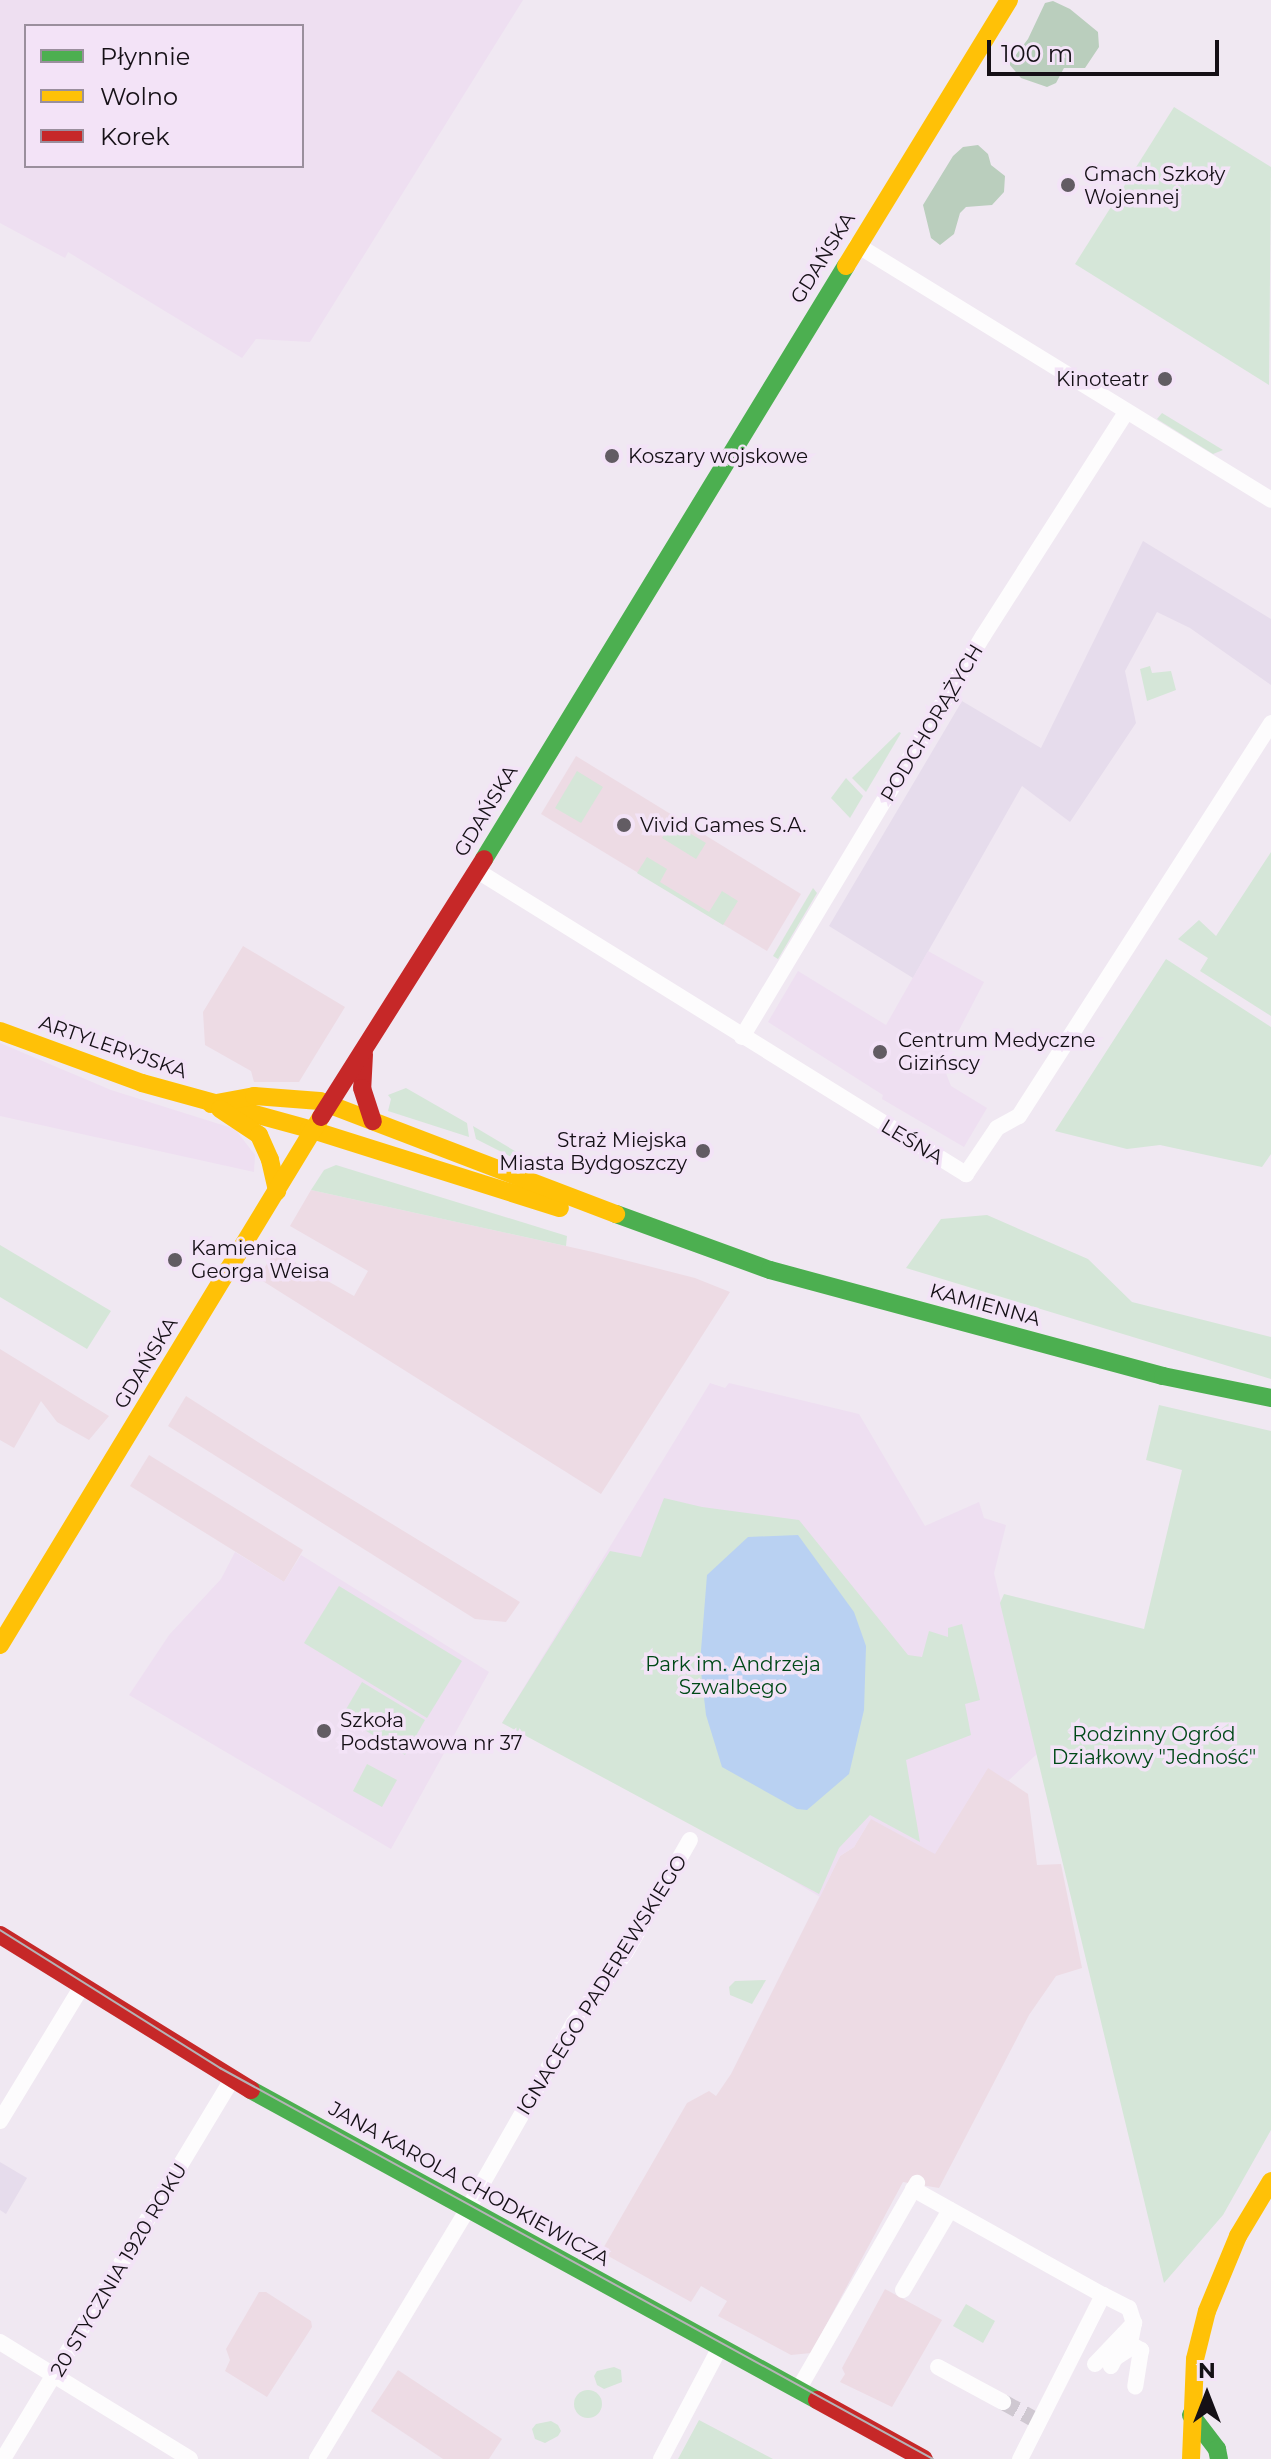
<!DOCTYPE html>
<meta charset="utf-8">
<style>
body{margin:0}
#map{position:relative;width:1271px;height:2459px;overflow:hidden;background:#f0e8f2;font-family:Montserrat,sans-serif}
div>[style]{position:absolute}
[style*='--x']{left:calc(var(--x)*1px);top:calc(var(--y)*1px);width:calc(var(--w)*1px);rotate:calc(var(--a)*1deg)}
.commercial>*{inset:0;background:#eddbe4}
.industrial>*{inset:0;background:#e6dcec}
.built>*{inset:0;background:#eedff1}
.green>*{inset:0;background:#d5e6d8}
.round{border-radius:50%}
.forest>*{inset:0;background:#bacebd}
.water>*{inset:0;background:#b9d1f2}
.street-tunnel>*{height:16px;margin-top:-8px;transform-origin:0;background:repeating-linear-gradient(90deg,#cfc8d1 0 16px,transparent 0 24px)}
.street>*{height:16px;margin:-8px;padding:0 8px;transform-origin:8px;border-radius:8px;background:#fdfcfd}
.fast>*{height:18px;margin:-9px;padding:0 9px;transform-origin:9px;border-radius:9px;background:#4caf50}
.slow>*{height:18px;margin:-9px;padding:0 9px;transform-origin:9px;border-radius:9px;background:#ffc107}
.jam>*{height:18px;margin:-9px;padding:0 9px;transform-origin:9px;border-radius:9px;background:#c62828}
.tram>*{height:2px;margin:-1px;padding:0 1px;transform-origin:1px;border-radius:1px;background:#b5b3b6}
.dots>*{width:22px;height:22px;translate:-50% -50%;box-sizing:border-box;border:4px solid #f3e3f7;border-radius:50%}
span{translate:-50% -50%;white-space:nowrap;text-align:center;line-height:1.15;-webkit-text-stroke:7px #f3e3f7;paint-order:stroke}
.poi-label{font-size:20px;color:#151016}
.left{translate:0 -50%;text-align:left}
.right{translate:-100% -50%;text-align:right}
.street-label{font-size:20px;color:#151016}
.park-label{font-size:20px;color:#004918}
.legend{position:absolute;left:24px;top:24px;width:280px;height:144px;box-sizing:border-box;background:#f3e3f7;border:2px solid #9a8f9d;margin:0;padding:10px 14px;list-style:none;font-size:24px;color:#151016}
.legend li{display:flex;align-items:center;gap:16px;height:40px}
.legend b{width:40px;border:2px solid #9a8f9d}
.north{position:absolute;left:1167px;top:2355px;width:80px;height:80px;-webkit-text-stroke:6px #f3e3f7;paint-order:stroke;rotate:0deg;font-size:22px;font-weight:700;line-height:32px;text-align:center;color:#151016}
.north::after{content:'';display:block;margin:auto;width:28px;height:36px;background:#151016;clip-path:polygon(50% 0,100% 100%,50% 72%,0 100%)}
.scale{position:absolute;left:987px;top:40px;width:232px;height:36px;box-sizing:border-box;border:4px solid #151016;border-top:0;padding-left:10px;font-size:24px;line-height:28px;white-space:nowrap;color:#151016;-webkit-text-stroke:6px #f3e3f7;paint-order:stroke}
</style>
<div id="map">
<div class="commercial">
<i style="clip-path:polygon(576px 756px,801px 894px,767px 951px,541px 814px)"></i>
<i style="clip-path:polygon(243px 946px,345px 1007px,299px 1082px,254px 1082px,251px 1071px,205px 1045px,203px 1012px)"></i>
<i style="clip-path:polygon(311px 1190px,593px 1252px,695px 1278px,730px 1292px,601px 1494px,258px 1278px,275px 1251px,354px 1296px,368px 1271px,290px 1226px)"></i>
<i style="clip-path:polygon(0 1349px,81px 1399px,109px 1416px,89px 1440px,57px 1422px,41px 1401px,14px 1448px,0 1440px)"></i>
<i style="clip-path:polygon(186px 1396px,261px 1444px,520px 1602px,506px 1622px,475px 1619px,168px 1426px)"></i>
<i style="clip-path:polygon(149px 1455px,303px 1550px,284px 1582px,130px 1486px)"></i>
<i style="clip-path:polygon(988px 1767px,1028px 1794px,1037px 1865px,1061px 1864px,1082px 1968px,1056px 1976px,1029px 2015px,939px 2188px,903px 2182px,811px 2353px,791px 2355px,718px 2316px,727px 2301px,701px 2286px,691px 2302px,601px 2252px,687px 2103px,709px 2091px,716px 2096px,731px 2074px,840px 1856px,854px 1847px,871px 1818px,935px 1853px)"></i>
<i style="clip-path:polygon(885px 2289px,942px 2320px,892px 2407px,840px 2382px,845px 2374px,842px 2368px)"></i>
<i style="clip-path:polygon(259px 2292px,266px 2292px,311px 2321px,312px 2327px,267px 2397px,225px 2371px,230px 2360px,226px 2349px)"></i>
<i style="clip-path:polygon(398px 2370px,502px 2439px,489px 2459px,443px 2459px,371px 2411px)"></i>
</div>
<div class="industrial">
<i style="clip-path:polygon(1143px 541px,1271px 619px,1271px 685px,1190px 628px,1157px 612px,1125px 671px,1136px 723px,1070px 822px,1022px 786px,913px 978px,829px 926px,962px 701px,1041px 748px)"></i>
<i style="clip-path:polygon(0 2162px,27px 2178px,6px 2214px,0 2210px)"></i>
</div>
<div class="built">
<i style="clip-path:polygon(evenodd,0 0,523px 0,310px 342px,256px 339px,242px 358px,68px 252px,65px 258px,0 223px,0 0,26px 26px,302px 26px,302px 166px,26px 166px,26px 26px)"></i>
<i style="clip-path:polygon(928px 951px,984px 982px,942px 1063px,951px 1086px,987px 1108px,964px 1147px,882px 1099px,883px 1095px,768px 1022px,798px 971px,886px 1025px)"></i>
<i style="clip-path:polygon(0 1043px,111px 1090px,235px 1129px,255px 1155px,254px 1172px,0 1116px)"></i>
<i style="clip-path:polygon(710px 1383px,725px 1388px,729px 1383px,859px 1414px,925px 1526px,979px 1502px,984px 1518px,1006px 1525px,994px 1573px,1037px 1754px,1008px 1781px,988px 1768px,935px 1854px,871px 1819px,854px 1847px,840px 1856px,820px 1897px,715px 1833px,502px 1723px)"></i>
<i style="clip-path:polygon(235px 1552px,284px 1582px,301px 1555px,489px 1672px,391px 1849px,129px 1695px,169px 1635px,221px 1579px)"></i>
</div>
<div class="green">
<i style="clip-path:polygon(1174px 107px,1271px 167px,1269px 385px,1075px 264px)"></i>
<i style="clip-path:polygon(1162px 413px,1223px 450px,1213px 454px,1157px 419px)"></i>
<i style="clip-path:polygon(1150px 666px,1152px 673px,1171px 671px,1176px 690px,1147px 701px,1140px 669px)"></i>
<i style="clip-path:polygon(899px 732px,901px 733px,866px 792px,852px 778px)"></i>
<i style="clip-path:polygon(577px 771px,603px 787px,581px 823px,555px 808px)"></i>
<i style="clip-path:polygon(846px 778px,863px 796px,850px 818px,831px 798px)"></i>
<i style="clip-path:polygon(671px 822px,706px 843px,696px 859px,662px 838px)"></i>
<i style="clip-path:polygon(1271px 852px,1271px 1016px,1200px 971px,1208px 958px,1178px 939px,1199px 920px,1216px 936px)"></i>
<i style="clip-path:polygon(647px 857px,667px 869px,660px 882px,709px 912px,722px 891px,738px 901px,723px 925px,637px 873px)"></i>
<i style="clip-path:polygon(813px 888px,817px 893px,778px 959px,773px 956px)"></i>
<i style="clip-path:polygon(1166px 959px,1271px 1027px,1271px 1154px,1262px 1167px,1160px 1145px,1127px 1149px,1055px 1131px)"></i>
<i style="clip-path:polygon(406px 1088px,467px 1123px,469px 1137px,388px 1111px,391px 1099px,388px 1095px)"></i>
<i style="clip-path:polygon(473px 1126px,545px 1169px,543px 1173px,476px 1139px)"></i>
<i style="clip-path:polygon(336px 1165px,567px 1236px,566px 1246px,311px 1190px,324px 1170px)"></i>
<i style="clip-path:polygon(987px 1215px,1088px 1259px,1132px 1302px,1271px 1337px,1271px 1379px,906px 1268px,941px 1219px)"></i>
<i style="clip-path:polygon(0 1245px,111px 1311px,87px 1349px,0 1297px)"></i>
<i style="clip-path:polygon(1159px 1405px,1271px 1431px,1271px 2130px,1223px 2215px,1164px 2283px,1000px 1603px,1004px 1594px,1144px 1629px,1182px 1470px,1146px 1460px)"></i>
<i style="clip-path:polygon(664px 1498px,702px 1507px,799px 1520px,908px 1655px,922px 1657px,929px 1631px,948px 1637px,948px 1628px,962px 1624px,980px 1700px,965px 1704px,971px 1735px,906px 1760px,920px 1842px,870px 1815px,839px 1848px,819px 1894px,502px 1723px,610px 1551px,641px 1557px)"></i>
<i style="clip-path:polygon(339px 1586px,462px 1661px,427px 1718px,304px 1643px)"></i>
<i style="clip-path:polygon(362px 1682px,425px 1720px,405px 1755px,342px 1716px)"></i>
<i style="clip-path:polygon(367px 1764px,397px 1780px,382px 1807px,353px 1791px)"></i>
<i style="clip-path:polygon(766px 1980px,752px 2004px,730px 1995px,729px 1987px,735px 1981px)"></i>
<i style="clip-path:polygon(966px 2304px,995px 2321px,983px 2343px,953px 2326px)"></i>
<i style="clip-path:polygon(614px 2367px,621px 2370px,622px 2382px,604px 2389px,597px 2385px,594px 2376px,597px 2371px)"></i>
<i class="round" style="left:574px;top:2390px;width:28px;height:28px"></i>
<i style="clip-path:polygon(699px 2420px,735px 2439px,773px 2459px,678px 2459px)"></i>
<i style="clip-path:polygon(551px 2421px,558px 2425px,561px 2431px,558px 2436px,545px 2443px,535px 2439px,532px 2429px,536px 2424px)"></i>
</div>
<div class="forest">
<i style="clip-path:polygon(1053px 1px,1070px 9px,1098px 32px,1099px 47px,1085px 68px,1064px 68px,1056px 83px,1047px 87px,1021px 78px,1009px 64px,1028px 39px,1045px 3px)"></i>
<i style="clip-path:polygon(978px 145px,988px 154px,991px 165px,1005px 176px,1004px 192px,992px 205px,966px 207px,960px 213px,954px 234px,940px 245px,931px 238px,923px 205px,953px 156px,963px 147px)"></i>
</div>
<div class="water">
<i style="clip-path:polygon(798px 1535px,854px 1612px,866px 1646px,864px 1710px,849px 1774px,807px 1810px,797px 1809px,722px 1767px,706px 1715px,700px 1663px,707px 1575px,748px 1537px)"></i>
</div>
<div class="street-tunnel">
<i style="--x:1003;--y:2402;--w:35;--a:29"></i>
</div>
<div class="street">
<i style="--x:857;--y:245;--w:486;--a:31.6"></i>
<i style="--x:476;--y:870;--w:577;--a:31.82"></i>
<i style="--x:966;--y:1174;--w:55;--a:-56"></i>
<i style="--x:997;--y:1128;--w:25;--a:-29"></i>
<i style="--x:1019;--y:1116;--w:467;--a:-57.3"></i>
<i style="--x:742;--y:1037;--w:468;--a:-59"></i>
<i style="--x:983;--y:636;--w:266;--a:-57.4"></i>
<i style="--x:0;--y:2121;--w:158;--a:-58.7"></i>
<i style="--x:913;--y:2189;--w:218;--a:29.2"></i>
<i style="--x:1103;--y:2295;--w:184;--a:116.8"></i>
<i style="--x:903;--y:2290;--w:93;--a:-59.6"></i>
<i style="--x:1103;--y:2295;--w:29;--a:27"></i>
<i style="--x:1129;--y:2308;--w:16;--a:72"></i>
<i style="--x:1134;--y:2323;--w:26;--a:101"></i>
<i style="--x:1129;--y:2349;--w:17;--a:147"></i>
<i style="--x:1115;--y:2358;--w:9;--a:117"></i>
<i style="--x:0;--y:2342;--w:223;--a:31.6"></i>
<i style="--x:1130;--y:2344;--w:13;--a:29"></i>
<i style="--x:1141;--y:2350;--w:37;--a:99"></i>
<i style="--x:1095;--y:2364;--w:57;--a:-46.4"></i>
<i style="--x:938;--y:2367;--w:74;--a:28.3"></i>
<i style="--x:798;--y:2390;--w:239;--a:-60.1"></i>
<i style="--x:3;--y:2459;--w:443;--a:-58.9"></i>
<i style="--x:317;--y:2459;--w:297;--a:-58.9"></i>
<i style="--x:470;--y:2205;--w:210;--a:-60.3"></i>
<i style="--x:574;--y:2023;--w:88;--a:-53.8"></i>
<i style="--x:626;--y:1952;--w:129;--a:-60.3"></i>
<i style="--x:661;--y:2459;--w:127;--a:-62.2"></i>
</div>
<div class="fast">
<i style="--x:484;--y:859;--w:695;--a:-58.6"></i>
<i style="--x:616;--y:1214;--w:164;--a:20"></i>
<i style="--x:770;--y:1270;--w:407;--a:15.1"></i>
<i style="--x:1163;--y:1376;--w:110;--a:11.5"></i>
<i style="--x:251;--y:2090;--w:645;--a:28.71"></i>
<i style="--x:1191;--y:2415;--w:43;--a:52.6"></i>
<i style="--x:1217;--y:2449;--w:10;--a:79"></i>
</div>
<div class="slow">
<i style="--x:846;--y:266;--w:312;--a:-58.5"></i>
<i style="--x:0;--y:1031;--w:151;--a:20.1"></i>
<i style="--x:142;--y:1083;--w:173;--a:15.4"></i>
<i style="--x:309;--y:1129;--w:263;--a:17.5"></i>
<i style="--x:211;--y:1104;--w:44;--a:-10.5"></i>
<i style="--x:254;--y:1096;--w:66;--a:4.3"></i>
<i style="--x:320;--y:1101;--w:317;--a:20.9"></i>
<i style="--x:220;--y:1109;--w:47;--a:33.7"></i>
<i style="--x:259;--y:1135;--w:27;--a:66"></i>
<i style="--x:270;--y:1160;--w:32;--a:77"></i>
<i style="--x:0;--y:1645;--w:618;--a:-58.7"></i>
<i style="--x:1191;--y:2459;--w:100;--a:-87.7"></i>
<i style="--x:1195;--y:2359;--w:49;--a:-76"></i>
<i style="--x:1207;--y:2311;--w:81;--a:-67.5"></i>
<i style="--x:1238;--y:2236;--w:64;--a:-59"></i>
</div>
<div class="jam">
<i style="--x:364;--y:1054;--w:34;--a:93"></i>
<i style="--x:362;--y:1088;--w:35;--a:72"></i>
<i style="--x:321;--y:1117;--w:305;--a:-57.7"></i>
<i style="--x:0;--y:1935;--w:295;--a:31.7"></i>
<i style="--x:817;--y:2400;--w:122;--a:28.9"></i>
</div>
<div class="tram">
<i style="--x:0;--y:1930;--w:260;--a:32.1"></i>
<i style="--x:220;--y:2068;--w:813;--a:28.74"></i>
</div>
<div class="dots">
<i style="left:1068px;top:185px;background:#625c63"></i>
<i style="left:1165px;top:379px;background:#625c63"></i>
<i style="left:612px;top:456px;background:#625c63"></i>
<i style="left:624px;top:825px;background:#625c63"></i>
<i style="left:880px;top:1052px;background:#625c63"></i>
<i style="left:703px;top:1151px;background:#625c63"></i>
<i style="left:175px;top:1260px;background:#625c63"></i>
<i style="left:324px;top:1731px;background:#625c63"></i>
</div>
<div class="poi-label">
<span class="left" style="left:1084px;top:186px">Gmach Szkoły<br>Wojennej</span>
<span class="right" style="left:1149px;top:379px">Kinoteatr</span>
<span class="left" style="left:628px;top:456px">Koszary wojskowe</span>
<span class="left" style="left:640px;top:825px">Vivid Games S.A.</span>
<span class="left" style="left:898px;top:1052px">Centrum Medyczne<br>Gizińscy</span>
<span class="right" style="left:687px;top:1152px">Straż Miejska<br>Miasta Bydgoszczy</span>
<span class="left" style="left:191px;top:1260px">Kamienica<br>Georga Weisa</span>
<span class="left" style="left:340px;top:1732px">Szkoła<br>Podstawowa nr 37</span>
</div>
<div class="street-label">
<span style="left:823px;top:258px;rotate:-58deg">GDAŃSKA</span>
<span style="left:932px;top:723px;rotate:-59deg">PODCHORĄŻYCH</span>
<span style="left:486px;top:811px;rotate:-59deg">GDAŃSKA</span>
<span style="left:113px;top:1047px;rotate:19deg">ARTYLERYJSKA</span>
<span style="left:912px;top:1142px;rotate:31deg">LEŚNA</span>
<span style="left:985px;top:1305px;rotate:15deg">KAMIENNA</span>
<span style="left:146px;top:1363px;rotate:-59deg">GDAŃSKA</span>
<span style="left:602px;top:1985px;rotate:-58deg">IGNACEGO PADEREWSKIEGO</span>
<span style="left:469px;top:2184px;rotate:29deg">JANA KAROLA CHODKIEWICZA</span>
<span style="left:119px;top:2270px;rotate:-59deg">20 STYCZNIA 1920 ROKU</span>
</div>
<div class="park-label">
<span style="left:733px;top:1676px">Park im. Andrzeja<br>Szwalbego</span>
<span style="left:1154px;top:1746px">Rodzinny Ogród<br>Działkowy "Jedność"</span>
</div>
<ul class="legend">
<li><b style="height:10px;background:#4caf50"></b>Płynnie</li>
<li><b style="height:10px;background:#ffc107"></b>Wolno</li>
<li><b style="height:10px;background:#c62828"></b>Korek</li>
</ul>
<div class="north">N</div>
<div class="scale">100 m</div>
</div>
